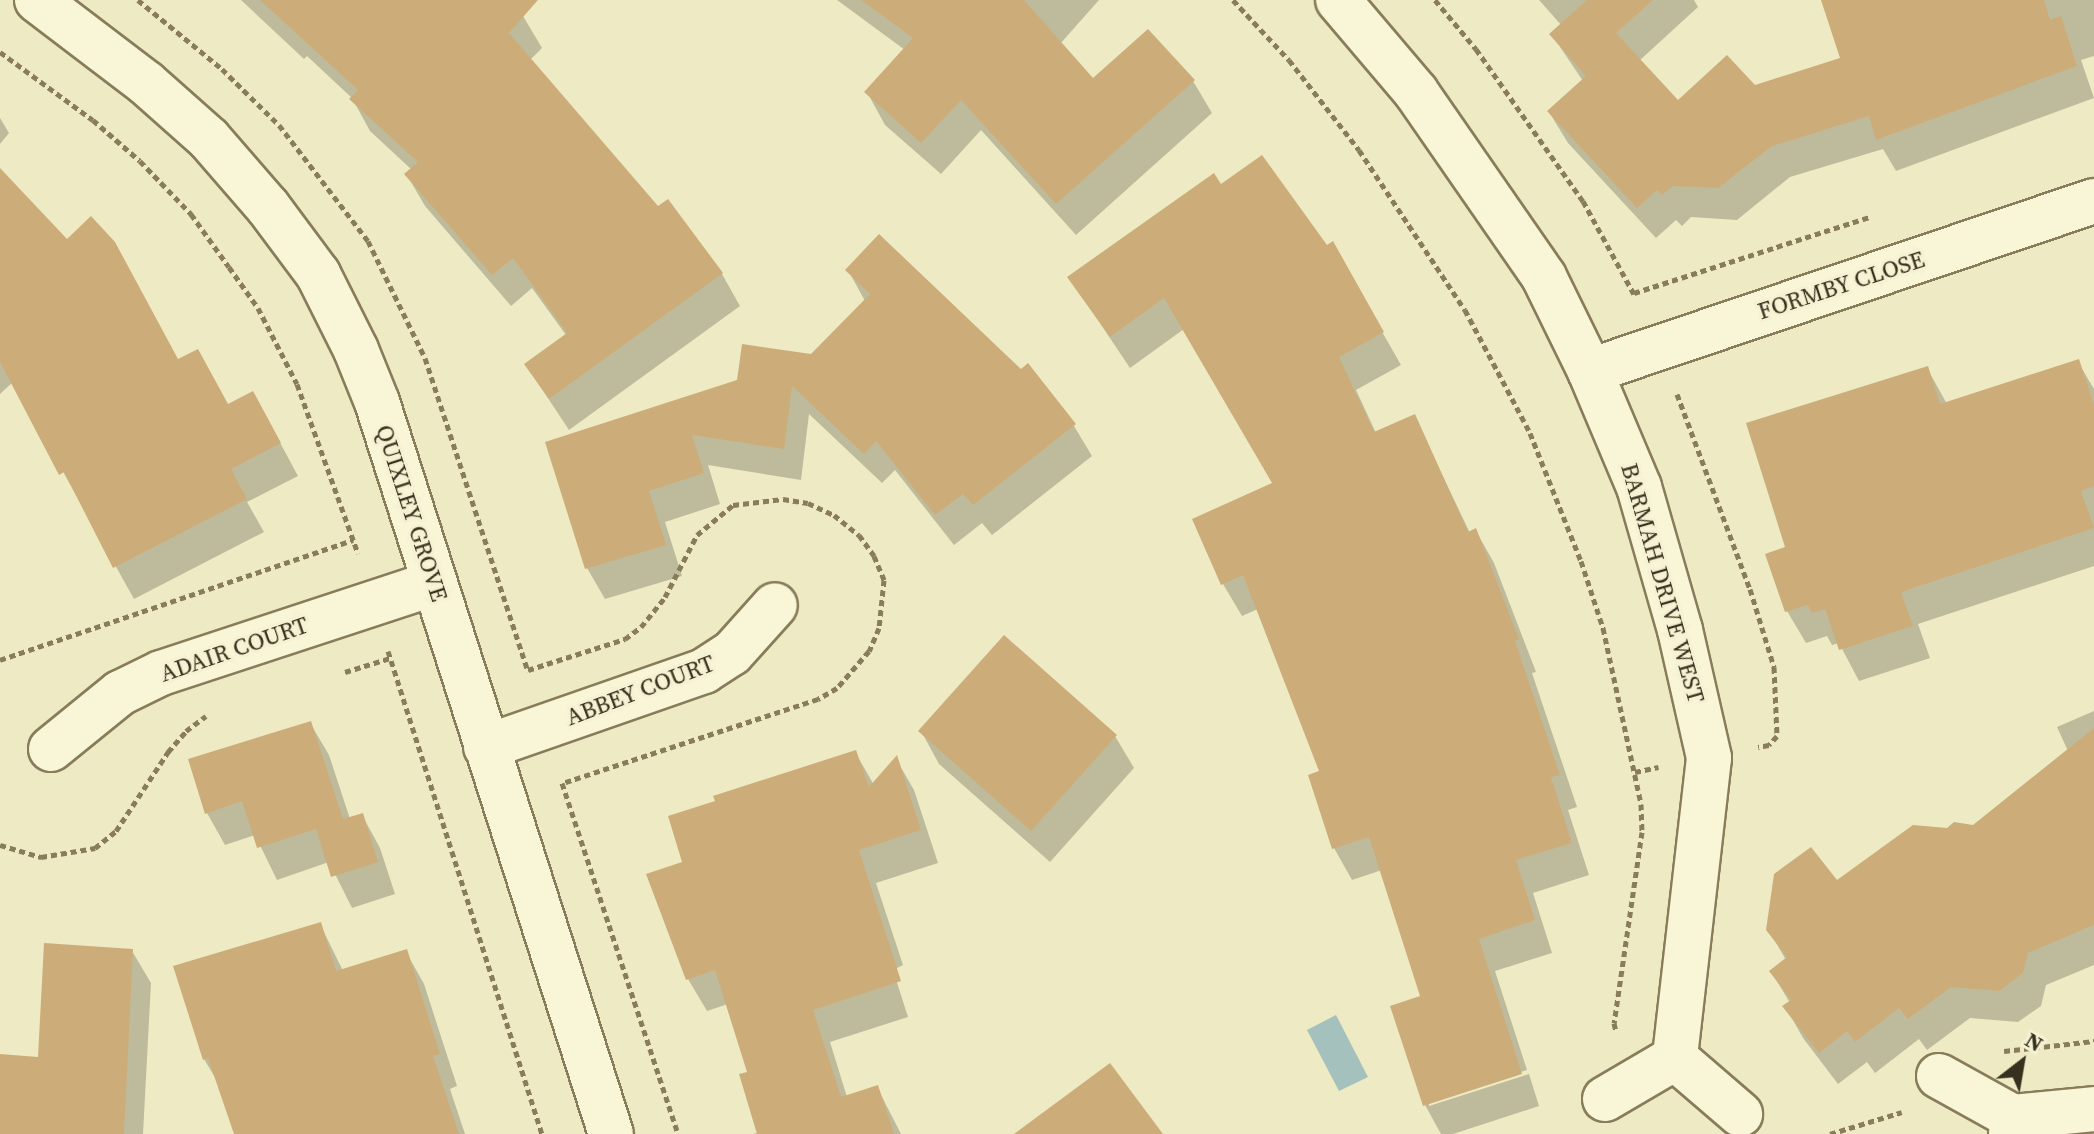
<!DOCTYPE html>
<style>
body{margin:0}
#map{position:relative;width:2094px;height:1134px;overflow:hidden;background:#eeeac3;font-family:"Source Serif 4",serif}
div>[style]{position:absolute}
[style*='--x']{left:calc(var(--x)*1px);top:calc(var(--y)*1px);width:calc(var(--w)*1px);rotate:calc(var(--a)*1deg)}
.water>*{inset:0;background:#a5c1be}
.shadow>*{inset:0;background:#0003}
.building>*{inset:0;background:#ccad79}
.path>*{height:5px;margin-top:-2.5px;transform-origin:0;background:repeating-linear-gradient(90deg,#887c5a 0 6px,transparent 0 10px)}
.roads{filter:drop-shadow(2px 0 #887c5a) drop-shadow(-2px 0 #887c5a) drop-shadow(0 2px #887c5a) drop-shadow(0 -2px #887c5a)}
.street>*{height:44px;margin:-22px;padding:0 22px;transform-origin:22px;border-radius:22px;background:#f9f5d7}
span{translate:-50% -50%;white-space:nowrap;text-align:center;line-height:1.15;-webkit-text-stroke:6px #f5f2d3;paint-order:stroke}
.street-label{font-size:24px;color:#38301e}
.north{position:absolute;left:1982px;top:1022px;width:80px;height:80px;-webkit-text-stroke:6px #f5f2d3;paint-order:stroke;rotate:31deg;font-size:22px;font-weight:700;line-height:32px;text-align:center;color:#38301e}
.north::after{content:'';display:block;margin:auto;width:28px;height:36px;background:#38301e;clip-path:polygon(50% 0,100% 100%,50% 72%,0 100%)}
</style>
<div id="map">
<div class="water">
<i style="clip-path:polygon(1336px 1015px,1368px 1077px,1339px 1091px,1307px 1030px)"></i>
</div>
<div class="shadow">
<i style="clip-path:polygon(241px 0,505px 0,523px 16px,542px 48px,530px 60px,658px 209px,668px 202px,722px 274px,740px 306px,569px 430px,526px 365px,566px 335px,532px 288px,511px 306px,425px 206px,407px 175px,412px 170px,370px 131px,352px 98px,307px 56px,304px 59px)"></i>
<i style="clip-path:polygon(837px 0,1099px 0,1060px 44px,1093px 81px,1193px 81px,1212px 113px,1076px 235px,981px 130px,941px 174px,885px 125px,867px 92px,905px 50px)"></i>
<i style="clip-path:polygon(1539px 0,1694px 0,1698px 7px,1639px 61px,1678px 103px,1754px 87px,1842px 60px,1823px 0,2094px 0,2094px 56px,2081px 60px,2094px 98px,1896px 171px,1883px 149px,1790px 177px,1737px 220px,1691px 217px,1682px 226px,1676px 220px,1656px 238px,1568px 143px,1549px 112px,1583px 81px,1552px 35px,1562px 26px)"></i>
<i style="clip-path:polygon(0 118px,9px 133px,0 144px)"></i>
<i style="clip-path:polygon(0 170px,178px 361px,228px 406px,271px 426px,298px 476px,247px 502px,264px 532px,134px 599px,13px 382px,0 394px)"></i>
<i style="clip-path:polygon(1221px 187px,1326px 247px,1332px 244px,1401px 365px,1356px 390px,1376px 433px,1414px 416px,1470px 533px,1476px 531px,1494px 563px,1536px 672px,1532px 673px,1577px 807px,1568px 810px,1589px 875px,1533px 893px,1552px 953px,1495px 971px,1527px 1070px,1429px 1102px,1429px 1106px,1529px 1074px,1539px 1106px,1453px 1134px,1441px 1134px,1425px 1105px,1423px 997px,1382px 870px,1352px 880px,1334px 848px,1321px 772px,1258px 609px,1242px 616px,1223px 584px,1274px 484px,1184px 329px,1130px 368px,1069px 277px)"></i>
<i style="clip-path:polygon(848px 270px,1020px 372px,1028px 366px,1074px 426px,1092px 456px,992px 535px,982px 523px,954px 545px,895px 470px,882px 483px,809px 414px,801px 480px,708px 465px,720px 504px,665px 522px,682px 576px,605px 599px,587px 568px,547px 443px,812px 356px,865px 301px)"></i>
<i style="clip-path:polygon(2078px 362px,2094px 389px,2094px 566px,1918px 624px,1930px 658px,1859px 681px,1839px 643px,1832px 645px,1827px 636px,1806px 643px,1787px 611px,1788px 548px,1927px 368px,1947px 404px)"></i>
<i style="clip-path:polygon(2094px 711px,2094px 965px,2046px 985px,2041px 1006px,2018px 1022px,1970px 1018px,1927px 1050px,1919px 1039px,1875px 1073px,1867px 1062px,1838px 1084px,1803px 1038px,1785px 1006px,1790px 1003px,1771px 971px,1786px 960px,1768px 929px,1836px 883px,1947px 830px,1973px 828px,2068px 751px,2057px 727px)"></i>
<i style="clip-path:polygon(310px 723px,329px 755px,350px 819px,362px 815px,380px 848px,395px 894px,352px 908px,329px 862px,277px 880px,255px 835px,225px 845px,207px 813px)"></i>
<i style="clip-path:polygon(921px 731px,1115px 736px,1134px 768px,1050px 862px,939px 764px)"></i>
<i style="clip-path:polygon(855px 752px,874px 785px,896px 759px,914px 790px,938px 863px,876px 883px,903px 965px,893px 970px,908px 1017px,830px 1042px,847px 1097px,877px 1087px,901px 1134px,753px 1134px,760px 1132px,773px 1105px,728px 1004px,707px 1011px,688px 979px,685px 863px)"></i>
<i style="clip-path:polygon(320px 924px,343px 971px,406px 952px,424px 984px,457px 1086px,450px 1089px,465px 1134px,236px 1134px,219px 1084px,204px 1059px)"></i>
<i style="clip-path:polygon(132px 951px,151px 983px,143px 1134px,0 1134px,0 1056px,40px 1059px)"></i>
</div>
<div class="building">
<i style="clip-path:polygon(260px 0,538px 0,509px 33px,658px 206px,668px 199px,723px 273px,549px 399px,524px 364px,567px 333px,513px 258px,492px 275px,404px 174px,418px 162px,349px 99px,358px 90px)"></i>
<i style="clip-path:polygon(861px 0,1024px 0,1093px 78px,1148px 29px,1195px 80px,1056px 204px,961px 100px,921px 143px,864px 92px,913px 38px)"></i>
<i style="clip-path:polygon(1587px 0,1653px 0,1616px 33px,1678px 100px,1727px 55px,1755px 85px,1840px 58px,1821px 0,2044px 0,2050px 20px,2061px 16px,2077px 66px,1876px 140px,1869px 116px,1772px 146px,1718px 188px,1673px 186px,1662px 195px,1657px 190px,1637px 208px,1547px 111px,1586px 76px,1549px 34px)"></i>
<i style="clip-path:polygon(1262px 155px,1327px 245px,1333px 241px,1384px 332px,1339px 357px,1374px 432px,1415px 414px,1468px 532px,1476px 528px,1519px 639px,1515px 641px,1560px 775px,1551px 777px,1572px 843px,1516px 860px,1535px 920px,1479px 939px,1522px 1074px,1423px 1106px,1390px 1006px,1420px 996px,1369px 837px,1332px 849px,1308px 775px,1319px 771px,1243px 575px,1221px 585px,1192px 519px,1272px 483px,1164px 298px,1110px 337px,1067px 277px,1214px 173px,1221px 184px)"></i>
<i style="clip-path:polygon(0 168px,67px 239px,91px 216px,115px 242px,178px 359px,198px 349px,228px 404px,253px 391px,281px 443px,231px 469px,247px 499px,113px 568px,64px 472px,59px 475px,0 362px)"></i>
<i style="clip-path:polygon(879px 234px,1021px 369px,1028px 363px,1076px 424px,973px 505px,963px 494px,935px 515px,876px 441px,864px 454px,792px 386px,784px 449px,692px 435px,704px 473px,649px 491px,666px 545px,585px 569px,545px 442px,737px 380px,742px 344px,811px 354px,870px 294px,845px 270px)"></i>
<i style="clip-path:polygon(2079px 359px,2094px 405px,2094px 486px,2081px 491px,2094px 528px,1901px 592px,1913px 626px,1839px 650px,1825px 609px,1812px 613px,1808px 605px,1785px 612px,1765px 554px,1785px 547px,1746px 423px,1928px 366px,1940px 404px)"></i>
<i style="clip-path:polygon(1004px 635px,1117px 735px,1031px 831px,918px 731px)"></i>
<i style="clip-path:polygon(311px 721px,343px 819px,363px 813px,378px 862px,331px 877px,316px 829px,257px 848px,242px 801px,205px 814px,188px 759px)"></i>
<i style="clip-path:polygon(2094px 728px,2094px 925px,2028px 953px,2023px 973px,1999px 991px,1951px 987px,1908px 1019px,1899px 1008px,1855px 1042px,1847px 1031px,1819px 1053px,1782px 1006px,1791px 1000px,1769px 971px,1787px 957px,1766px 930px,1774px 874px,1811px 847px,1837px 880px,1913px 825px,1947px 828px,1954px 822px,1973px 825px)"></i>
<i style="clip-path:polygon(856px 750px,869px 787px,897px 755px,921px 830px,859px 850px,901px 981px,813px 1010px,841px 1097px,878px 1085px,894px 1134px,757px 1134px,739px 1074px,747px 1072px,715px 970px,686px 980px,646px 874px,682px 862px,668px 816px,715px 801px,713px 796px)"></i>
<i style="clip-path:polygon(321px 922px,336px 971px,407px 949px,440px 1054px,433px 1056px,459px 1134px,234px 1134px,208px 1058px,203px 1060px,173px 966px)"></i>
<i style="clip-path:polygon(44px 943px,133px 949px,124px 1134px,0 1134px,0 1054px,38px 1057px)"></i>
<i style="clip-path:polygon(1110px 1063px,1163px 1134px,1014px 1134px)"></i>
</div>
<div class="path">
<i style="--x:138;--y:0;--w:109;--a:39.4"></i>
<i style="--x:222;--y:69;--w:80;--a:44.5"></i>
<i style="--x:279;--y:125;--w:146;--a:52.5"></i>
<i style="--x:368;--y:241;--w:130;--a:64"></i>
<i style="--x:425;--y:358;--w:330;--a:71.8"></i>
<i style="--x:1233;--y:0;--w:82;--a:47"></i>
<i style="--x:1289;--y:60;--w:114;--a:52.1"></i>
<i style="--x:1359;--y:150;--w:192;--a:56.5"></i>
<i style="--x:1465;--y:310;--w:139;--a:62.1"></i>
<i style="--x:1530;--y:433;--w:138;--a:68.3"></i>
<i style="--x:1581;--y:561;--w:71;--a:71.8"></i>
<i style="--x:1603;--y:628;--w:180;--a:77.8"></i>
<i style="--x:1641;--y:804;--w:28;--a:88"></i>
<i style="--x:1642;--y:832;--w:193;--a:98.3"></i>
<i style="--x:1614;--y:1023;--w:9;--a:77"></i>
<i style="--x:1435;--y:0;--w:64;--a:50.1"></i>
<i style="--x:1476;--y:49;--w:186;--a:54.9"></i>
<i style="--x:1583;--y:201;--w:106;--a:61.3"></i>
<i style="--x:0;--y:52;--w:115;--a:36.2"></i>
<i style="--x:93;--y:120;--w:62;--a:41.1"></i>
<i style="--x:140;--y:161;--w:74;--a:46.1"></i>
<i style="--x:191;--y:214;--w:65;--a:54.4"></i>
<i style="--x:229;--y:267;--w:50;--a:54.7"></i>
<i style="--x:258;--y:308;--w:85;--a:62.8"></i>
<i style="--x:297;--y:384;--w:180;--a:70.2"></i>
<i style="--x:1634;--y:293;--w:247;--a:-17.9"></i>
<i style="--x:1677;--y:394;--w:208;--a:69.5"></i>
<i style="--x:1750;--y:589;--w:82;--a:72.9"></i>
<i style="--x:1774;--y:667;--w:69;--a:87.5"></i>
<i style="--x:1777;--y:736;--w:12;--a:132"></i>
<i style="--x:1769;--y:745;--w:11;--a:170"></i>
<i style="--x:388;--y:651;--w:507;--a:72.32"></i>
<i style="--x:0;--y:660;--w:373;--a:-18.8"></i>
<i style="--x:528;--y:670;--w:102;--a:-17.7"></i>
<i style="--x:625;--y:639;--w:20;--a:-37"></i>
<i style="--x:641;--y:627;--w:38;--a:-51"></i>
<i style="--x:665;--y:597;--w:70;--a:-62.7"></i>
<i style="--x:697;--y:535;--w:47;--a:-39.8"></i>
<i style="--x:733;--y:505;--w:50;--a:-6.8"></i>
<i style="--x:783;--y:499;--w:25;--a:9"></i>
<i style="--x:808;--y:503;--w:29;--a:25"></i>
<i style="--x:834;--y:515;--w:32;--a:39"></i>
<i style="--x:859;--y:535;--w:26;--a:54"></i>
<i style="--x:874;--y:556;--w:26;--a:67"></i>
<i style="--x:884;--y:580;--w:48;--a:95.9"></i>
<i style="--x:879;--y:628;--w:25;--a:113"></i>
<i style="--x:869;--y:651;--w:49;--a:130.9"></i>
<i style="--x:837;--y:688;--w:22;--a:150"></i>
<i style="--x:818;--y:699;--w:269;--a:161.8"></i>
<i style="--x:345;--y:672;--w:47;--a:-17.3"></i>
<i style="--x:1635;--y:772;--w:24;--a:-12"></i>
<i style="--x:562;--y:783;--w:370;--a:71.7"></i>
<i style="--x:0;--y:845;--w:43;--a:16.3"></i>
<i style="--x:41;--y:857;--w:55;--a:-9.5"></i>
<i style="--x:95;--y:848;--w:27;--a:-39"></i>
<i style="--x:116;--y:831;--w:95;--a:-56.6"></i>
<i style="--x:168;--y:752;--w:28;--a:-49"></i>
<i style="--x:186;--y:731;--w:25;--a:-37"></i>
<i style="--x:2004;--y:1051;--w:91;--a:-6.3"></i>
<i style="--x:1830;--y:1134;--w:75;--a:-17"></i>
</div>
<div class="roads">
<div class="street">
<i style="--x:37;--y:0;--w:137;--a:37.3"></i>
<i style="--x:146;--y:83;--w:84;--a:41.6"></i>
<i style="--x:209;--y:139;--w:90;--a:49.1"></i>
<i style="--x:268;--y:207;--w:84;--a:53.3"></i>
<i style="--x:318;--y:274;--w:85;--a:63.4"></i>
<i style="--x:356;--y:350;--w:56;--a:68"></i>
<i style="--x:377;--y:402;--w:768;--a:72.27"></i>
<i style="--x:1338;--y:0;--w:121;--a:49.7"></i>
<i style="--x:1416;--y:92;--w:225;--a:55.3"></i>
<i style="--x:1544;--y:277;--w:105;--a:63.9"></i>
<i style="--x:1590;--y:371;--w:126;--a:67.1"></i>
<i style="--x:1639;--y:487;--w:149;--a:74"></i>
<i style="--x:1680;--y:630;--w:131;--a:77.2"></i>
<i style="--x:1709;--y:758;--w:302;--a:96.5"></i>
<i style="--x:1590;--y:371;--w:532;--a:-18.64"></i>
<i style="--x:486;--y:747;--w:231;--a:-19.2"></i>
<i style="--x:704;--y:671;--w:33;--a:-33"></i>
<i style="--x:732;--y:653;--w:64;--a:-48.1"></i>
<i style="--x:51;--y:749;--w:89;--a:-39.1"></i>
<i style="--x:120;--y:693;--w:46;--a:-26"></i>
<i style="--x:161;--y:673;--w:287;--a:-18.2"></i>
<i style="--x:1939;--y:1076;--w:85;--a:29"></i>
<i style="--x:2013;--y:1117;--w:17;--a:97"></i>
<i style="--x:1605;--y:1099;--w:81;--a:-30.4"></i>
<i style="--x:1675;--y:1058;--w:86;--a:40.7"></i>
<i style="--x:2013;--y:1117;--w:81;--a:-5.6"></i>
</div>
</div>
<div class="street-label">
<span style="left:1841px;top:285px;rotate:-18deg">FORMBY CLOSE</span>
<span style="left:412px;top:513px;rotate:72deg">QUIXLEY GROVE</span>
<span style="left:1663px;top:583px;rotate:74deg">BARMAH DRIVE WEST</span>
<span style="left:234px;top:649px;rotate:-19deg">ADAIR COURT</span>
<span style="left:640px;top:690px;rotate:-21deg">ABBEY COURT</span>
</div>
<div class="north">N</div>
</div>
